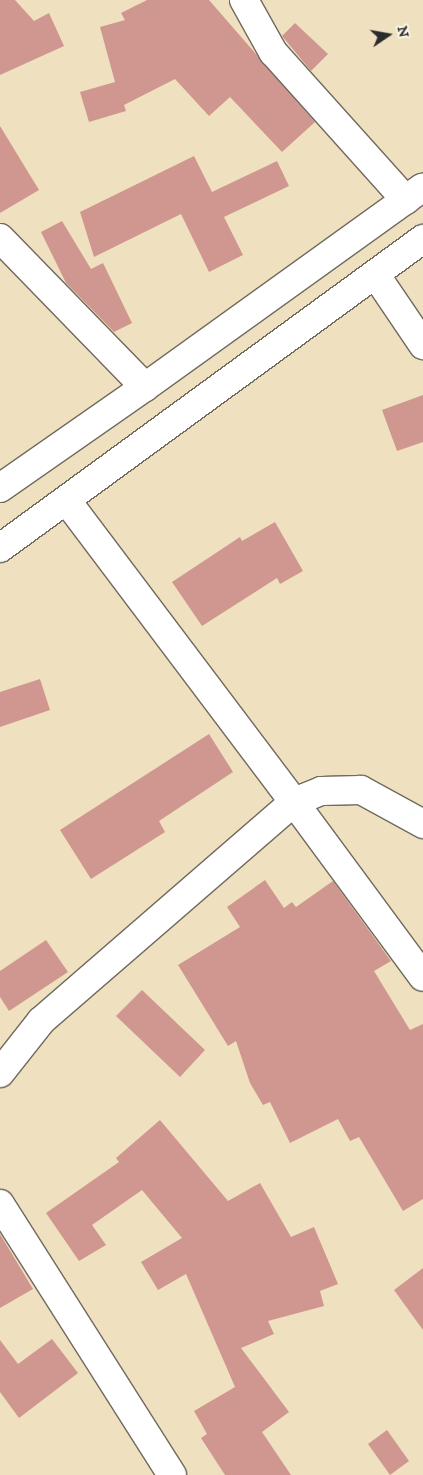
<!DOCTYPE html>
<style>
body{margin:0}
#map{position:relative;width:423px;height:1475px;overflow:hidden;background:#efe0bf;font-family:"IM FELL DW Pica",serif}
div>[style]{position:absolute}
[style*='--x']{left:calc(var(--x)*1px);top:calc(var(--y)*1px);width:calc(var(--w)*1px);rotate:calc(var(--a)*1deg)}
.building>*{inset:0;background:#d09790}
.roads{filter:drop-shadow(1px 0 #706a5f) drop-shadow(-1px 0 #706a5f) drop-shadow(0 1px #706a5f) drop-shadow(0 -1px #706a5f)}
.minor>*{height:28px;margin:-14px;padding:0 14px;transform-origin:14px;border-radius:14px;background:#fff}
span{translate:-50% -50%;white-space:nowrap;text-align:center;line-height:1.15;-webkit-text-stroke:4.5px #fcf5e5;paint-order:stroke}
.north{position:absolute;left:363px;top:10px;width:50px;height:50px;-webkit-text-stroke:4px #fcf5e5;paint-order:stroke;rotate:78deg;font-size:14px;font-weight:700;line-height:20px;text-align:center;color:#2b2b2b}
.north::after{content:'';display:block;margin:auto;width:18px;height:22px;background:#2b2b2b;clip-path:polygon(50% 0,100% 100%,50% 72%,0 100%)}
</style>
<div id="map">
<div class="building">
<i style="clip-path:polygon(0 0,15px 0,34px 21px,49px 13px,64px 46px,0 75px)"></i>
<i style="clip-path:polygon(147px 0,209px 0,315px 122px,282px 152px,230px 97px,209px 116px,175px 79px,124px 105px,126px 111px,89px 122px,80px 92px,115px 82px,100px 27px,125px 20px,121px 13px)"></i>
<i style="clip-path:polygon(295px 23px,328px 54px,311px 71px,282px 36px)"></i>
<i style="clip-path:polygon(0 126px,39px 190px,0 213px)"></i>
<i style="clip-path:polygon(194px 156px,212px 192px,277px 161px,289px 186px,224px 217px,243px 255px,209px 272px,181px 214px,94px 257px,80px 212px)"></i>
<i style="clip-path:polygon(62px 221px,91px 269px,103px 263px,132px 323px,114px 332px,66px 283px,41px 232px)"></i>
<i style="clip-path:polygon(423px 395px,423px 442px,397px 451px,382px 410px)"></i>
<i style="clip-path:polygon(275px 522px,303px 571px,280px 584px,277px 578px,202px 626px,172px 582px,240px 537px,242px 541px)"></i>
<i style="clip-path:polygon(40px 679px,50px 710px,0 727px,0 692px)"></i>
<i style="clip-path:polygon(209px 734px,233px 772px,159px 821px,165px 832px,91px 879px,60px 830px)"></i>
<i style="clip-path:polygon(265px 880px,284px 908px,292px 902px,296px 907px,333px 881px,391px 961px,374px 971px,410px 1030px,423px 1024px,423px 1199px,403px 1211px,359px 1137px,350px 1141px,338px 1119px,290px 1143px,270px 1102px,263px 1105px,250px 1083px,236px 1041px,228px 1046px,178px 965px,240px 927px,227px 907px)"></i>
<i style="clip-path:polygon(46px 940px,68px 972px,9px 1011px,0 997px,0 971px)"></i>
<i style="clip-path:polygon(142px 990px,205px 1050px,180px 1077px,116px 1016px)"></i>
<i style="clip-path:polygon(160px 1120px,228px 1201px,260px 1183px,291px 1237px,314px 1227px,338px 1284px,320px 1291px,324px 1306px,268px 1321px,274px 1334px,241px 1348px,289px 1412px,262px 1432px,291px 1475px,225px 1475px,201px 1438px,207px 1434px,194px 1411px,235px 1387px,186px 1274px,158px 1290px,141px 1262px,182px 1238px,142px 1190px,92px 1225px,106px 1245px,79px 1261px,46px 1213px,119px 1162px,116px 1158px)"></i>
<i style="clip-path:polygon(0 1234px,33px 1289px,0 1308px)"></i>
<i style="clip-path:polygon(423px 1268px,423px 1330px,394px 1290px)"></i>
<i style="clip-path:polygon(52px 1339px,78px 1373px,19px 1418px,0 1392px,0 1340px,18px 1364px)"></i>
<i style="clip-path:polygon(387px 1430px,409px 1461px,390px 1475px,368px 1444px)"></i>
</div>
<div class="roads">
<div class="minor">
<i style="--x:244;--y:0;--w:60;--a:60.9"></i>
<i style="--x:273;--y:52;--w:199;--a:48.1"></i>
<i style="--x:0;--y:238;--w:208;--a:45.8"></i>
<i style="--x:375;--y:274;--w:86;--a:55.9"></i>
<i style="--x:0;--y:488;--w:177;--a:-34.9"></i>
<i style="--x:145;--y:387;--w:342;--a:-35.7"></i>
<i style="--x:67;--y:501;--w:377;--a:53"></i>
<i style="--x:294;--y:802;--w:217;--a:53.6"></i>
<i style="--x:0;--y:548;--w:524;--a:-36.15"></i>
<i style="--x:0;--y:1073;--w:66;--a:-51.7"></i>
<i style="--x:41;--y:1021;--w:335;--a:-40.9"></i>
<i style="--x:294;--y:802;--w:29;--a:-22"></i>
<i style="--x:321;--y:791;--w:40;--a:-1.4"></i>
<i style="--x:361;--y:790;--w:71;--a:28.7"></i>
<i style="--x:0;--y:1204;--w:321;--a:57.6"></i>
</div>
</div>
<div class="north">N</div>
</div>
